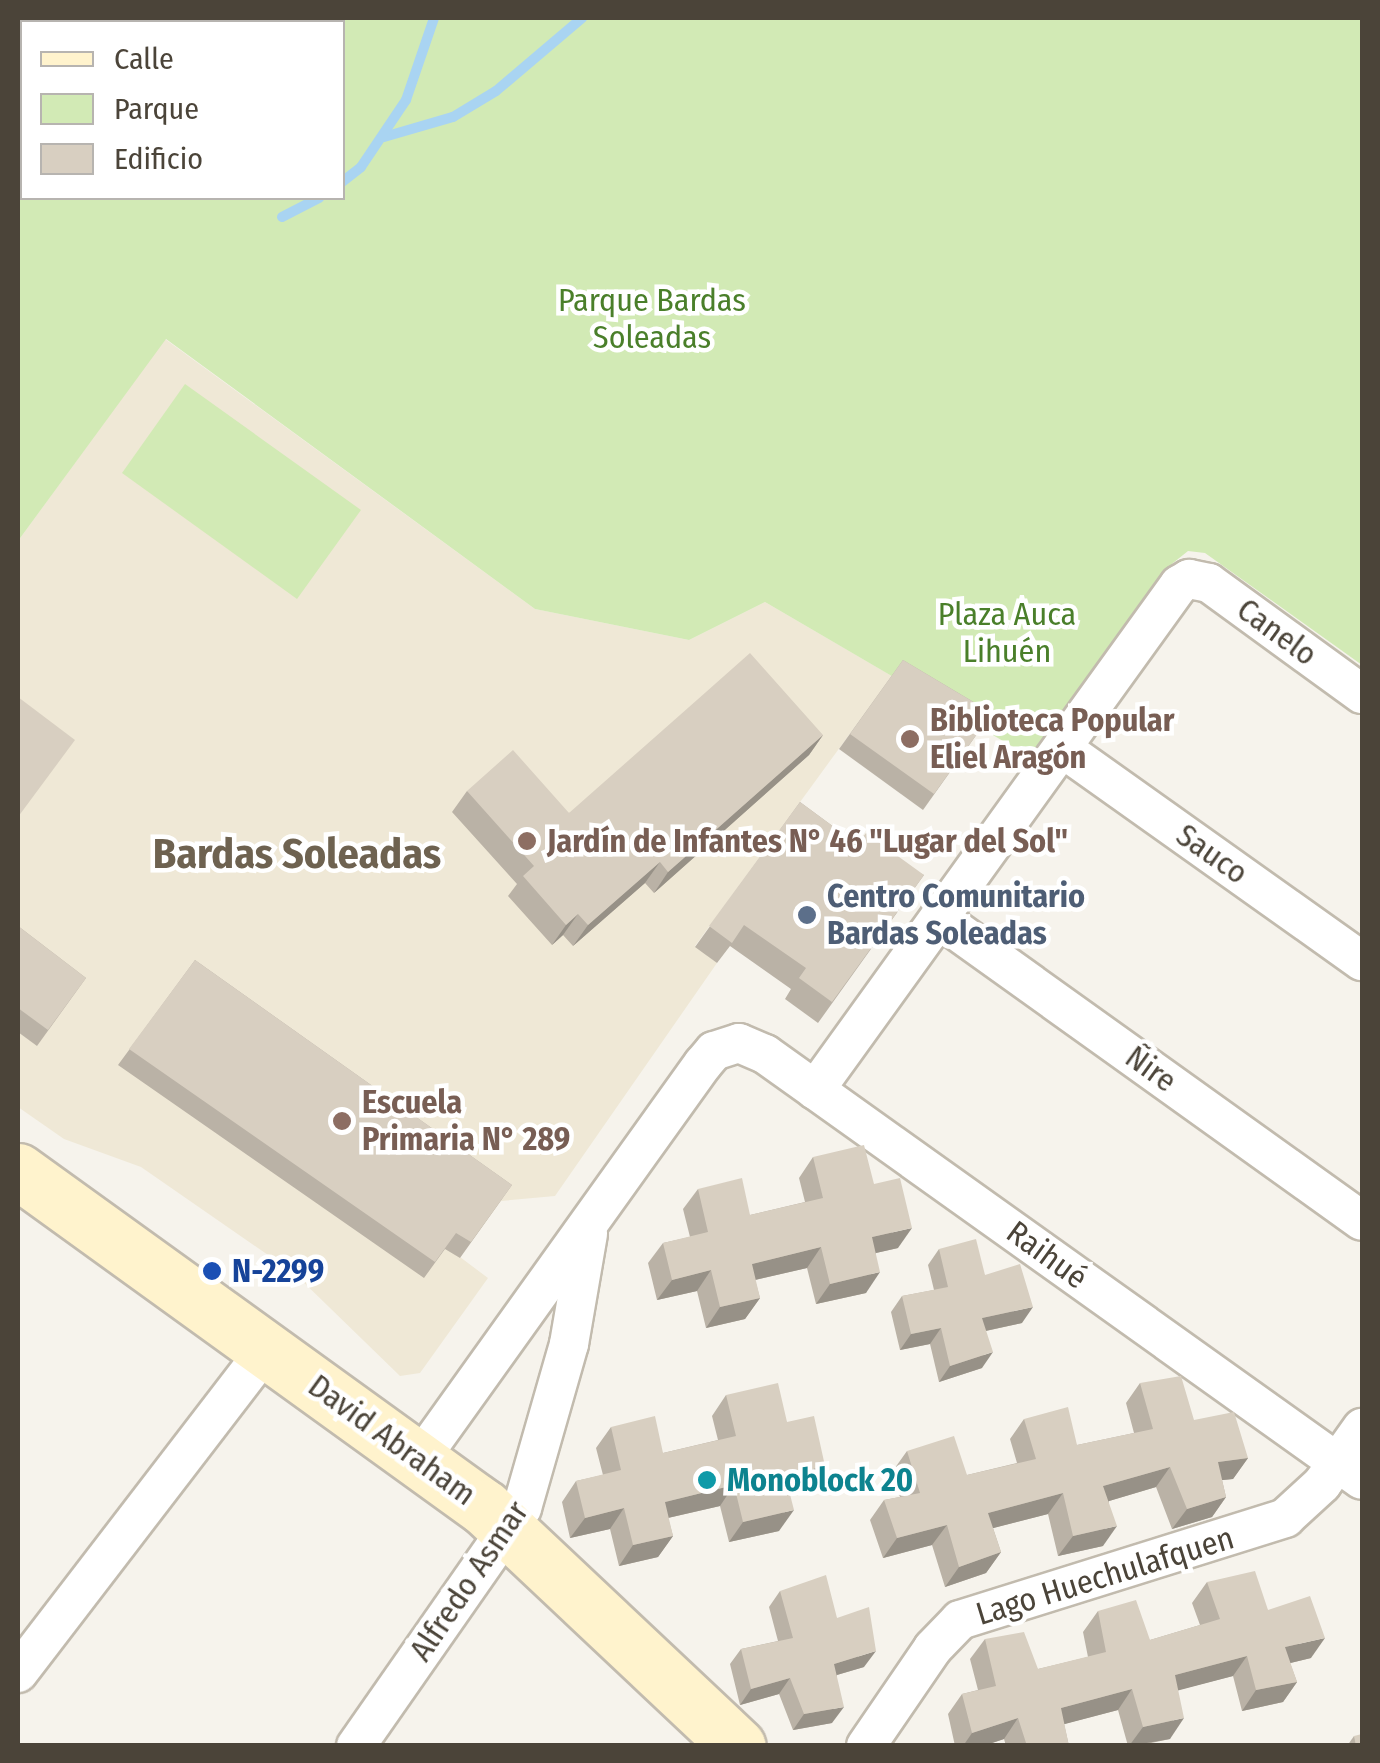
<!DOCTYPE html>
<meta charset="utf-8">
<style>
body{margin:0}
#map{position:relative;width:1380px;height:1763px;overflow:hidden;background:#f6f3ec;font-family:"Fira Sans Condensed",sans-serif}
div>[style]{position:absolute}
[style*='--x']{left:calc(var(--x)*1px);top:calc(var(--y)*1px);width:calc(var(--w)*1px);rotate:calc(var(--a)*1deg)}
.education>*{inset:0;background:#efe8d6}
.green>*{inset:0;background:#d2eab5}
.stream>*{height:10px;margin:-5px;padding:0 5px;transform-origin:5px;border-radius:5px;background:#a9d4f2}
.roads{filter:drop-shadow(2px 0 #c2bbae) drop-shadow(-2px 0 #c2bbae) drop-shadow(0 2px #c2bbae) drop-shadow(0 -2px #c2bbae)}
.minor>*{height:38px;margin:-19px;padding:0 19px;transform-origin:19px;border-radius:19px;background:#fff}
.secondary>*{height:55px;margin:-27.5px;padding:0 27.5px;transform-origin:27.5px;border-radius:27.5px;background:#fff3cd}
.wall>*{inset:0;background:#bab2a6}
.shaded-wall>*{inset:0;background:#979187}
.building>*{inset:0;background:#d8cfc1}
.dots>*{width:28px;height:28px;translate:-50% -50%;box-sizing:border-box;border:5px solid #fff;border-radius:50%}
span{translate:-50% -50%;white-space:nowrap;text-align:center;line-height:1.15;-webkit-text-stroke:9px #fff;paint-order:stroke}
.park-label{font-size:32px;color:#4a7f2a}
.street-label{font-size:32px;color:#4b4439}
.education-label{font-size:32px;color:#785e54;font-weight:700}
.left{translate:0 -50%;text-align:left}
.service-label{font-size:32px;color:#4e5e75;font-weight:700}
.transit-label{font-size:32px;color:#164399;font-weight:700}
.culture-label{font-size:32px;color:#0d838f;font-weight:700}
.district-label{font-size:42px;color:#6e6250;font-weight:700}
.frame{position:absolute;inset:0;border:20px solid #4b4439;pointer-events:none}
.legend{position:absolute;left:20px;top:20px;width:325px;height:180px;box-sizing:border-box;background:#fff;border:2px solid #b7b4b0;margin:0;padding:12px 18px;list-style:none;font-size:30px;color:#4b4439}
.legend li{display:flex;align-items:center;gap:20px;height:50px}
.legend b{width:50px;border:2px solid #b7b4b0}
</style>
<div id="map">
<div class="education">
<i style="clip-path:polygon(165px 339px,535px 609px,689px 640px,765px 602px,892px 676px,695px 946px,717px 963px,555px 1196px,501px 1201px,460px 1257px,488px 1278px,420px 1373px,400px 1376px,294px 1273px,141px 1167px,64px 1139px,18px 1107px,18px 541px)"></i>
</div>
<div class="green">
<i style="clip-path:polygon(evenodd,18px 18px,1362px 18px,1362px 665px,1205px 553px,1188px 551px,1173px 563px,1034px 759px,765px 602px,689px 640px,535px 609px,166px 339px,18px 541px,18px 18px,22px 22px,342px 22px,342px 198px,22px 198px,22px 22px)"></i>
<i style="clip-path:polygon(185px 384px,361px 510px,297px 599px,122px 473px)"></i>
</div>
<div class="stream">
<i style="--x:384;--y:137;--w:72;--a:-16.2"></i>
<i style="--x:453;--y:117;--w:50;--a:-31.2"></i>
<i style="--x:496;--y:91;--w:113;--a:-40.3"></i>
<i style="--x:342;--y:182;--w:24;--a:-38"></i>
<i style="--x:361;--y:167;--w:81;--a:-56.1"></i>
<i style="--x:406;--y:100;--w:87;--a:-71.1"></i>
<i style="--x:282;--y:217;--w:42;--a:-27.2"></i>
</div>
<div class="roads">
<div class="minor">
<i style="--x:1062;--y:748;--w:368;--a:35.4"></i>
<i style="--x:939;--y:918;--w:520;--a:35.61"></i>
<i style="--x:815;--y:1090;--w:623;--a:-54.22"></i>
<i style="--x:1179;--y:585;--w:12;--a:-31"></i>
<i style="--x:1189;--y:579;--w:20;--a:11"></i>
<i style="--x:1209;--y:583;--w:189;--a:36"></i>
<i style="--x:420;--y:1459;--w:486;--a:-54.4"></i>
<i style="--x:703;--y:1064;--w:17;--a:-50"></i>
<i style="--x:714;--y:1051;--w:26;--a:-18"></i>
<i style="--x:739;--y:1043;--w:28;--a:23"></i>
<i style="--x:765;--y:1054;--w:733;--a:35.51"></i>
<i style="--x:18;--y:1673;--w:409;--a:-52.5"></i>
<i style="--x:356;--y:1746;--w:290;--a:-55.1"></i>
<i style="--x:522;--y:1508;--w:171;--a:-74"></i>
<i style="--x:569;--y:1344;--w:112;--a:-80.2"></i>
<i style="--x:866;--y:1746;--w:119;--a:-55.6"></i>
<i style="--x:933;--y:1648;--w:39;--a:-46"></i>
<i style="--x:960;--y:1620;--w:341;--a:-17.4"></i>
<i style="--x:1285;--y:1518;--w:50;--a:-42.6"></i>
<i style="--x:1322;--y:1484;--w:69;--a:-54.5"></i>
</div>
<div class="secondary">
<i style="--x:18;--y:1171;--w:576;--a:35.82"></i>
<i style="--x:485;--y:1508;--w:347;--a:43.3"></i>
</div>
</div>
<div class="wall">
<i style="clip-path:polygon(903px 660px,992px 713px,923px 810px,839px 749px)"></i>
<i style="clip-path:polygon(823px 735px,809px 755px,654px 893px,645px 883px,573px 946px,563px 935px,552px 945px,508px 896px,517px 884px,452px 812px,467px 791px,569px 813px)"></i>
<i style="clip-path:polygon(800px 802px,857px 844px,924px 875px,818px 1023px,785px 999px,791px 989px,730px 946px,717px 963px,695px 947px)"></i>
<i style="clip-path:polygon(18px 926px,86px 978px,37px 1046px,18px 1032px)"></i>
<i style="clip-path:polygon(195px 960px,512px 1185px,460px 1258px,445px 1249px,424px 1278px,118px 1065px)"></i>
<i style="clip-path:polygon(813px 1157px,874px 1184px,898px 1248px,876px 1253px,866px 1293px,816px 1304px,807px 1268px,755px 1280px,760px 1298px,745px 1319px,706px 1328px,697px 1291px,657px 1300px,648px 1263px,663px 1243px,690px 1237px,683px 1209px,698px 1189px,750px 1215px,805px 1202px,799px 1178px)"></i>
<i style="clip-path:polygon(939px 1249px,985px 1275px,1022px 1323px,986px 1331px,982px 1368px,939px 1382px,930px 1344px,900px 1350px,891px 1312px,902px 1296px,934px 1290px,928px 1265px)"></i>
<i style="clip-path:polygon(1140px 1383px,1248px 1458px,1233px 1479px,1222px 1480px,1226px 1497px,1212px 1517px,1172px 1529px,1156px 1487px,1109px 1501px,1103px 1546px,1058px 1556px,1048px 1514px,993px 1528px,1001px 1552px,986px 1573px,945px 1587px,932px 1545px,883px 1558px,870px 1520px,884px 1500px,900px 1497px,892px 1472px,907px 1451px,967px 1475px,1017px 1463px,1010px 1439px,1024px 1419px,1077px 1445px,1134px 1433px,1126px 1403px)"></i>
<i style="clip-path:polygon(726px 1395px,787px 1422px,811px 1486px,789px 1491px,779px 1531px,729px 1542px,720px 1506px,668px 1518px,673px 1536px,658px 1557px,619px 1566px,610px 1529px,570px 1538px,562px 1502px,576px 1481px,603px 1475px,596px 1448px,611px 1427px,663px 1453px,718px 1440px,712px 1416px)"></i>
<i style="clip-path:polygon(1207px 1582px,1268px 1610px,1311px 1658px,1290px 1663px,1297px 1682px,1283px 1702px,1242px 1711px,1233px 1676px,1178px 1690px,1170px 1739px,1137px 1746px,1128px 1746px,1118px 1710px,1064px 1724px,1069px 1746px,1006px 1746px,1004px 1739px,983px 1746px,955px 1746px,948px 1714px,962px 1694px,978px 1690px,970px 1659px,985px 1639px,1038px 1669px,1088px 1657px,1083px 1632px,1098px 1611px,1150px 1640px,1200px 1625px,1192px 1603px)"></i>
<i style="clip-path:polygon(780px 1591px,837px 1618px,864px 1667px,837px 1675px,832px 1723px,793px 1730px,779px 1694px,740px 1705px,730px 1664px,741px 1649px,778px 1641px,769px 1607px)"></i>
<i style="clip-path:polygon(1354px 1736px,1362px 1746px,1347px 1746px)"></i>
</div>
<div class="shaded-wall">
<i style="clip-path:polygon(823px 735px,809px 755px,654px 893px,668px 872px)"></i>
<i style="clip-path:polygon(660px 862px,645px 883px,573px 946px,588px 925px)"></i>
<i style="clip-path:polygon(578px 914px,563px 935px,552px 945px,566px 925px)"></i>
<i style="clip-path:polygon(912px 1228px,898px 1248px,858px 1257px,872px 1237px)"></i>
<i style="clip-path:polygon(821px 1247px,807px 1268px,737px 1284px,752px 1264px)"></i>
<i style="clip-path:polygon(711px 1270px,697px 1291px,657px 1300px,672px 1280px)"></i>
<i style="clip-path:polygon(880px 1272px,866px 1293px,816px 1304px,830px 1284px)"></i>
<i style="clip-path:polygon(760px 1298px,745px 1319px,706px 1328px,720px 1307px)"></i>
<i style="clip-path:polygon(1033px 1307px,1022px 1323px,971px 1334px,982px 1318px)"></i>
<i style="clip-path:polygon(941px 1328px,930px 1344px,900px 1350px,911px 1334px)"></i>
<i style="clip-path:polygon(993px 1352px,982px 1368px,939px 1382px,950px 1366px)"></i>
<i style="clip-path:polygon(1248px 1458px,1233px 1479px,1203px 1482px,1218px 1462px)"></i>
<i style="clip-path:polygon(825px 1466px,811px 1486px,771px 1495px,785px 1475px)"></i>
<i style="clip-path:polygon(1170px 1467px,1156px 1487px,1089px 1507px,1103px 1486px)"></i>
<i style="clip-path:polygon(734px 1485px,720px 1506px,650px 1522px,665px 1502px)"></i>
<i style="clip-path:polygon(1063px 1493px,1048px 1514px,974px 1533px,988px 1513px)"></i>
<i style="clip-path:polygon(1226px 1497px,1212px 1517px,1172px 1529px,1187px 1509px)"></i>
<i style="clip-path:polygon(624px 1508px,610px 1529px,570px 1538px,585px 1518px)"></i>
<i style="clip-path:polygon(794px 1510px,779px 1531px,729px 1542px,743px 1522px)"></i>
<i style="clip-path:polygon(947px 1525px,932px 1545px,883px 1558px,897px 1538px)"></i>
<i style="clip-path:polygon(1117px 1526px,1103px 1546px,1058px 1556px,1073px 1536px)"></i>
<i style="clip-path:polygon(673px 1536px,658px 1557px,619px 1566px,633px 1545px)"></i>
<i style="clip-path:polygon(1001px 1552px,986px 1573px,945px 1587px,959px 1567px)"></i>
<i style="clip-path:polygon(1325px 1638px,1311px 1658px,1270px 1668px,1285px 1647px)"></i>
<i style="clip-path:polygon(876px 1651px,864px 1667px,823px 1679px,834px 1664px)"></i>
<i style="clip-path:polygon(1247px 1656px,1233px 1676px,1161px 1695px,1175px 1675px)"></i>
<i style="clip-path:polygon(790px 1678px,779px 1694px,740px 1705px,751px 1689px)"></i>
<i style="clip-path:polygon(1297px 1682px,1283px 1702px,1242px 1711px,1256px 1690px)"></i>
<i style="clip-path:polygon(1132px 1689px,1118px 1710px,1046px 1729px,1061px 1708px)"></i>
<i style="clip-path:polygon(844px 1707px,832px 1723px,793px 1730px,804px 1714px)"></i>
<i style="clip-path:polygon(1018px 1718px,1004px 1739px,983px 1746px,963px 1746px,972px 1733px)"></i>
<i style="clip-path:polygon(1184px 1718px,1170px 1739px,1129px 1746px,1143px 1727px)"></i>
</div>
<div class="building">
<i style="clip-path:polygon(750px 653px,823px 735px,668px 872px,660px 862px,588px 925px,578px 914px,566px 925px,523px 876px,534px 866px,467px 791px,513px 750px,569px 813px)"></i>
<i style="clip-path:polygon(903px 660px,992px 713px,934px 794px,850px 734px)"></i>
<i style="clip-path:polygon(18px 697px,75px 740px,18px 817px)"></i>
<i style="clip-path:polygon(800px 802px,857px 844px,866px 833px,924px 875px,832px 1002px,799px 978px,806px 968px,744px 925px,732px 943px,709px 926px)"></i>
<i style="clip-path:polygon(18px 926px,86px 978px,48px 1030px,18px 1008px)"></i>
<i style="clip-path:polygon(195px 960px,512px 1185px,471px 1242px,456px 1233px,435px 1262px,129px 1049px)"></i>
<i style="clip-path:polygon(864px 1145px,874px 1184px,900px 1178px,912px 1228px,872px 1237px,880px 1272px,830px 1284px,821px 1247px,752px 1264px,760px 1298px,720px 1307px,711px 1270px,672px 1280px,663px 1243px,708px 1232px,698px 1189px,742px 1178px,750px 1215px,823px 1198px,813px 1157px)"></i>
<i style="clip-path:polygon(976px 1239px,985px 1275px,1020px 1264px,1033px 1307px,982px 1318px,993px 1352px,950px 1366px,941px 1328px,911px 1334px,902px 1296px,948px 1287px,939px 1249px)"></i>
<i style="clip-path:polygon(1181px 1376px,1194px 1420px,1234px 1412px,1248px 1458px,1218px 1462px,1226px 1497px,1187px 1509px,1170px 1467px,1103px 1486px,1117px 1526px,1073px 1536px,1063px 1493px,988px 1513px,1001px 1552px,959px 1567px,947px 1525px,897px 1538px,884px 1500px,920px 1493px,907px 1451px,954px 1436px,967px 1475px,1036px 1459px,1024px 1419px,1068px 1407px,1077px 1445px,1153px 1429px,1140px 1383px)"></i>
<i style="clip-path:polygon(778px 1383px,787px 1422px,814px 1416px,825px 1466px,785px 1475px,794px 1510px,743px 1522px,734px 1485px,665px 1502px,673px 1536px,633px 1545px,624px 1508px,585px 1518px,576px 1481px,621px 1470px,611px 1427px,655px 1416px,663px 1453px,736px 1436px,726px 1395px)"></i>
<i style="clip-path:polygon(1255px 1571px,1268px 1610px,1310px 1596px,1325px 1638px,1285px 1647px,1297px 1682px,1256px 1690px,1247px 1656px,1175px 1675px,1184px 1718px,1143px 1727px,1132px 1689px,1061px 1708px,1069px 1746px,1027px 1746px,1018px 1718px,972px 1733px,962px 1694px,996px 1686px,985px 1639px,1024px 1632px,1038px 1669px,1106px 1652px,1098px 1611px,1136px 1600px,1150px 1640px,1220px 1619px,1207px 1582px)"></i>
<i style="clip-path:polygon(826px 1575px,837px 1618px,869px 1607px,876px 1651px,834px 1664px,844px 1707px,804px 1714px,790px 1678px,751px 1689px,741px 1649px,793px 1638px,780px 1591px)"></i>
<i style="clip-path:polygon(1362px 1734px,1362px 1746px,1356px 1746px,1354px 1736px)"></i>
</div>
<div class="dots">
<i style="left:910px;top:739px;background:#8d6e63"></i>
<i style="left:527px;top:841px;background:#8d6e63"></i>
<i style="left:807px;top:915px;background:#5c6f8a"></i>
<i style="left:342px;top:1121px;background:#8d6e63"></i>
<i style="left:212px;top:1271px;background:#1a4fb4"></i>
<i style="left:707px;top:1480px;background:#0f9aa8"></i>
</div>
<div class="park-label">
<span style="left:652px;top:319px">Parque Bardas<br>Soleadas</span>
<span style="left:1007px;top:633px">Plaza Auca<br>Lihuén</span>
</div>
<div class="street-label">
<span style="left:1277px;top:632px;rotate:36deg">Canelo</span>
<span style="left:1212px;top:854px;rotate:35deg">Sauco</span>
<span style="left:1151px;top:1069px;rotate:36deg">Ñire</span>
<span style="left:1047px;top:1255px;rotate:36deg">Raihué</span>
<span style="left:392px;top:1440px;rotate:36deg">David Abraham</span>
<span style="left:1105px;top:1576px;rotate:-17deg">Lago Huechulafquen</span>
<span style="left:469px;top:1581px;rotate:-56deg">Alfredo Asmar</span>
</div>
<div class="education-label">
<span class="left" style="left:930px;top:739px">Biblioteca Popular<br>Eliel Aragón</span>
<span class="left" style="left:547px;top:841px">Jardín de Infantes N° 46 "Lugar del Sol"</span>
<span class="left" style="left:362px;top:1121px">Escuela<br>Primaria N° 289</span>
</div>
<div class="service-label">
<span class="left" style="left:827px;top:915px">Centro Comunitario<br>Bardas Soleadas</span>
</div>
<div class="transit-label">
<span class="left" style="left:232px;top:1271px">N-2299</span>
</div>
<div class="culture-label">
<span class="left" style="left:727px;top:1480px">Monoblock 20</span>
</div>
<div class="district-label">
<span style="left:297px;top:854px">Bardas Soleadas</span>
</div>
<div class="frame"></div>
<ul class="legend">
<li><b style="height:12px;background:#fff3cd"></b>Calle</li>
<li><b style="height:28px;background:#d2eab5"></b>Parque</li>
<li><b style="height:28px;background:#d8cfc1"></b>Edificio</li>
</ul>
</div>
